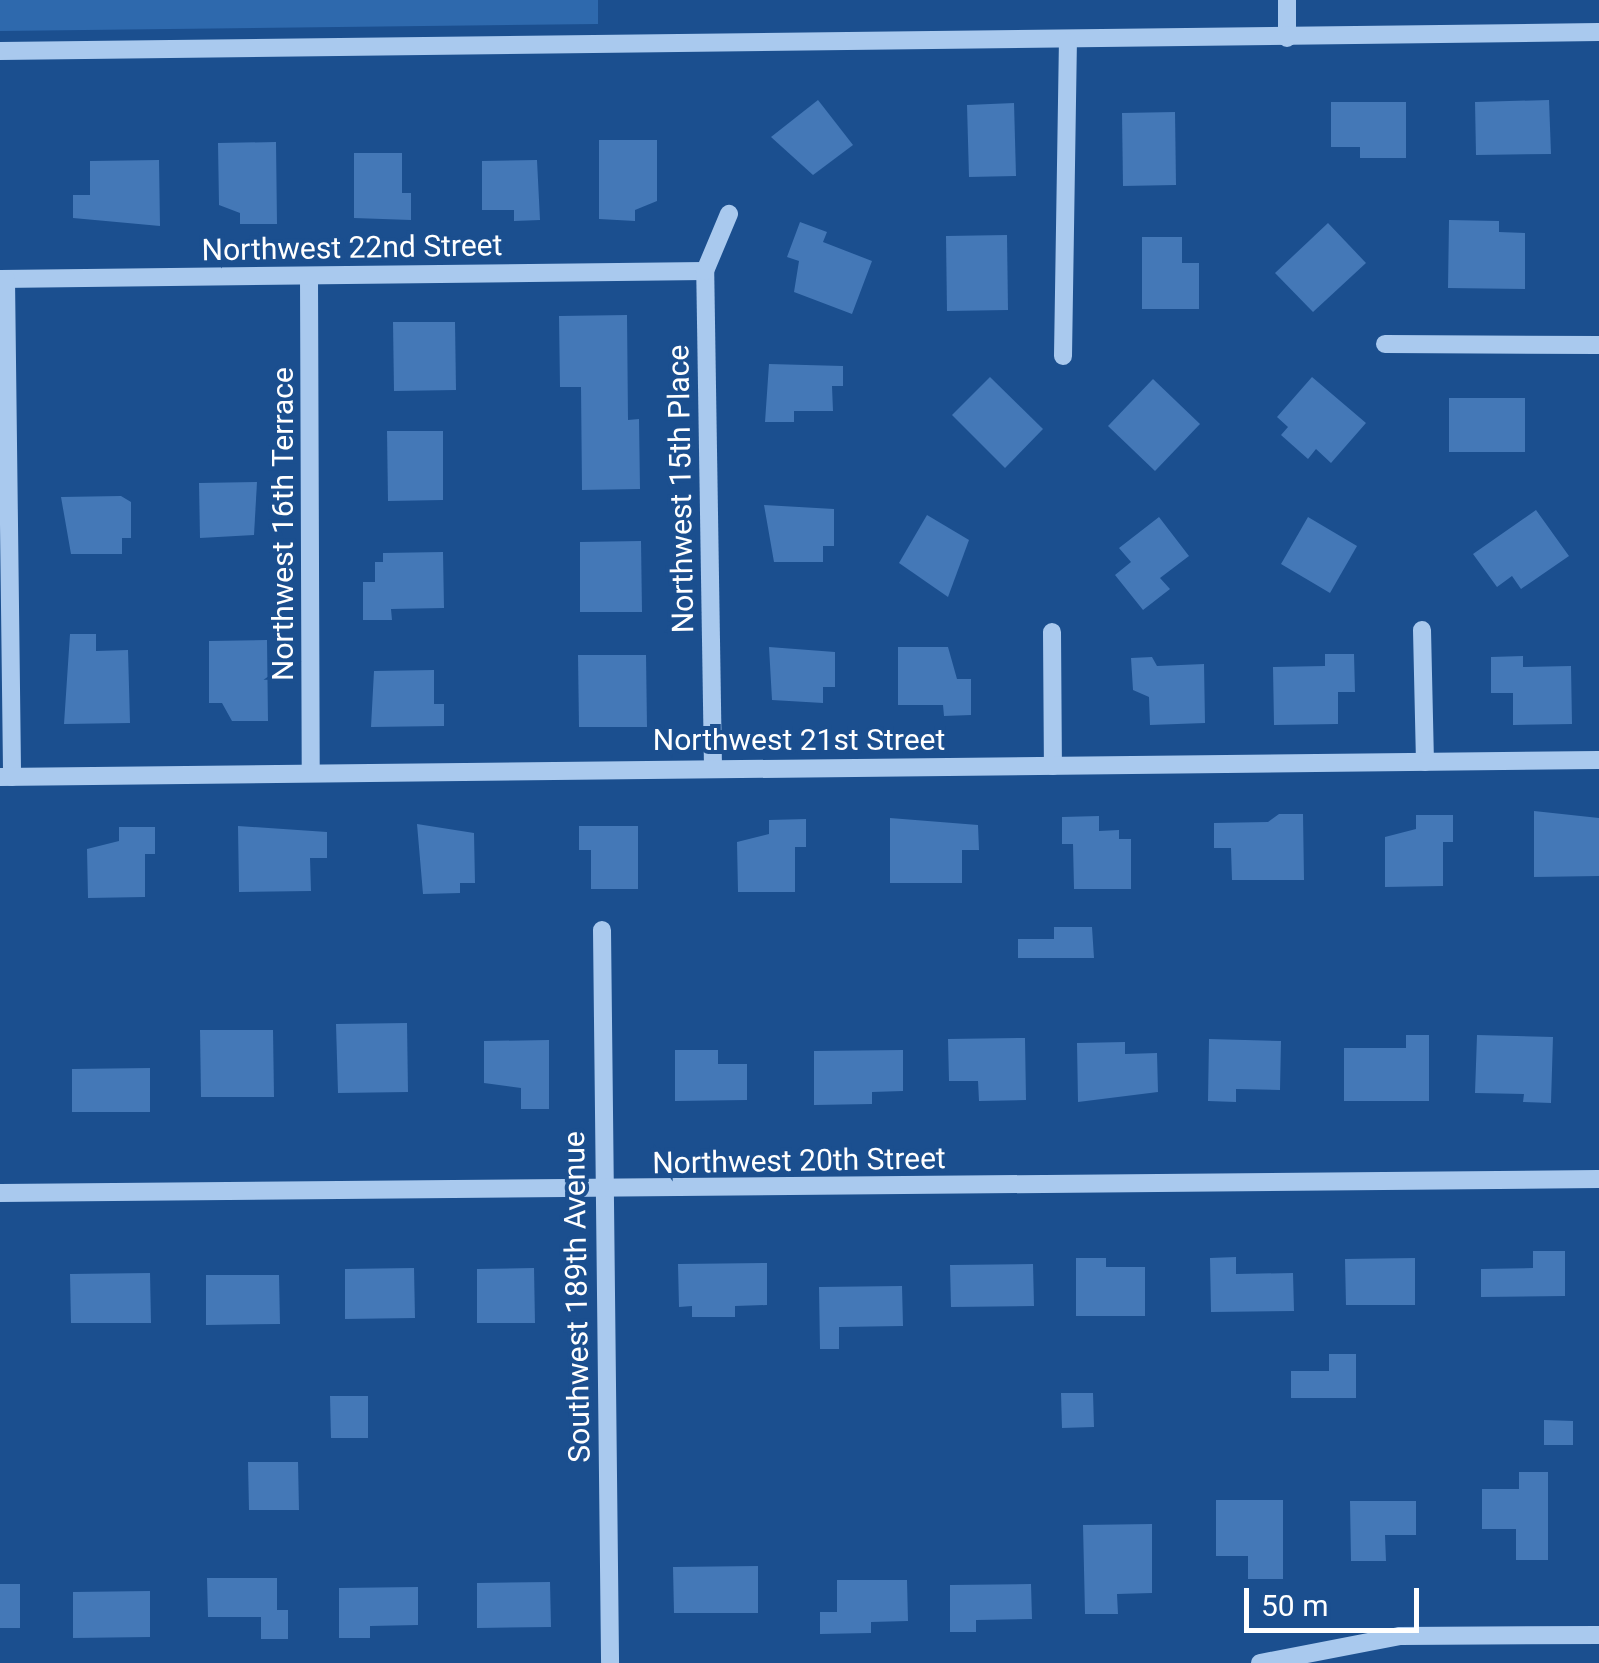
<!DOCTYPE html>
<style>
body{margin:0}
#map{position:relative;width:1599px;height:1663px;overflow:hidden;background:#1b4f8f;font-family:Roboto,sans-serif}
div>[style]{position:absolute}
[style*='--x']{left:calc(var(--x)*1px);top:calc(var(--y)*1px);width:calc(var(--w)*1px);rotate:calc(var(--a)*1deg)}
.green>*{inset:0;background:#2e69ad}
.building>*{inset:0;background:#4478b7}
.minor>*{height:18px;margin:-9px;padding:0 9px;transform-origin:9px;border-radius:9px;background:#a9c9ee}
span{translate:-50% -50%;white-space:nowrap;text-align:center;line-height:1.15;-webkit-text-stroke:8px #1b4f8f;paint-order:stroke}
.street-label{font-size:30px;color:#fff}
.scale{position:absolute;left:1244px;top:1588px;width:175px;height:45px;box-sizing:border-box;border:5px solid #fff;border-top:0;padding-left:12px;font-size:30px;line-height:35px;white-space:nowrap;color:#fff;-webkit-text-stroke:8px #1b4f8f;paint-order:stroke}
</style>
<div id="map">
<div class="green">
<i style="clip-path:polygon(0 0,598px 0,598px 24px,0 31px)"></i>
</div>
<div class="building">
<i style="clip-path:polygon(818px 100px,853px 145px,813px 175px,771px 137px)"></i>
<i style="clip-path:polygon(1549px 100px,1551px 154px,1476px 155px,1475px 102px)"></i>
<i style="clip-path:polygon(1331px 102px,1406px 102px,1406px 158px,1360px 158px,1360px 147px,1331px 147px)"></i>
<i style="clip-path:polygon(1014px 103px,1016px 176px,969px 177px,967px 105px)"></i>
<i style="clip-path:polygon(1175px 112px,1176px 185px,1123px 186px,1122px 113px)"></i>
<i style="clip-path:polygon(599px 140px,657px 140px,657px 201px,635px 210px,635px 221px,599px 219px)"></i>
<i style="clip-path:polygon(276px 142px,277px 224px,240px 224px,240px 213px,219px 205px,218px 143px)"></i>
<i style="clip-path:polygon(354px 153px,402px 153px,402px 193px,411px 193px,411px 220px,354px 218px)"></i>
<i style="clip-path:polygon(159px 160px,160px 226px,73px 218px,73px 195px,90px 195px,90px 161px)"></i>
<i style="clip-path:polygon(537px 160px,540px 220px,514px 221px,514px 210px,482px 210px,482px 161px)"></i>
<i style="clip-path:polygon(1449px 220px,1499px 221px,1499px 232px,1525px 233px,1525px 289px,1448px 288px)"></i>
<i style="clip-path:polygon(800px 222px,827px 232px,823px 242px,872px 261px,852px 314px,794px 292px,799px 261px,787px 257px)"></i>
<i style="clip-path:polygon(1328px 223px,1366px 263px,1313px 312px,1275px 273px)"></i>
<i style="clip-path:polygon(1007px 235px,1008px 310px,947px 311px,946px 236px)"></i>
<i style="clip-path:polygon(1142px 237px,1182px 237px,1182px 263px,1199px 263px,1199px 309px,1142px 309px)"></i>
<i style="clip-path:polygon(627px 315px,628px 420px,639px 419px,640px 489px,582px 490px,581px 387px,560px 387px,559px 316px)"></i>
<i style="clip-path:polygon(393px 322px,455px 322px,456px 390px,394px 391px)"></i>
<i style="clip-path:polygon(769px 364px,843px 366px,843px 386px,832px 386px,833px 411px,794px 411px,794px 422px,765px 422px)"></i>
<i style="clip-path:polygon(990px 377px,1043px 429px,1005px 468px,952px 415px)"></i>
<i style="clip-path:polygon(1312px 377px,1366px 423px,1331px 463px,1316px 449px,1308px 459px,1281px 435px,1288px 427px,1277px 417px)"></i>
<i style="clip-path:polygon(1153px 379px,1200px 424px,1155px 471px,1108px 426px)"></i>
<i style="clip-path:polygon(1449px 398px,1525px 398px,1525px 452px,1449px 452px)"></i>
<i style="clip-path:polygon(387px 431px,443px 431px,443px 500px,388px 501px)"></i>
<i style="clip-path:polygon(257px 482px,254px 535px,200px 538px,199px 483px)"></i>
<i style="clip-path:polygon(121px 496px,131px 502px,131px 538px,122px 538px,122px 554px,71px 554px,61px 497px)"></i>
<i style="clip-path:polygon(764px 505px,834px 509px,834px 546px,823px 546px,823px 562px,774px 562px)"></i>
<i style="clip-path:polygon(1536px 510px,1569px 556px,1521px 589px,1512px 576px,1497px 587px,1473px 554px)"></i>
<i style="clip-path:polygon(927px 515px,969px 540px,948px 597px,899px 563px)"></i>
<i style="clip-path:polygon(1159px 517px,1189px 556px,1160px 578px,1170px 589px,1143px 610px,1115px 575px,1131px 562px,1119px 548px)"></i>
<i style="clip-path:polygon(1308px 517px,1357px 546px,1330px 593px,1281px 564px)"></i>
<i style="clip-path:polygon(641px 541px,642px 612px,580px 612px,580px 542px)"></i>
<i style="clip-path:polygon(443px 552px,444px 608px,391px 609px,392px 620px,363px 620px,363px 582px,375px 582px,375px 562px,383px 562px,383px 553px)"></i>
<i style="clip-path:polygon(70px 634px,96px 634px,96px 651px,128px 650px,130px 723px,64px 724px)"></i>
<i style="clip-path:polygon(267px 640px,268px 721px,232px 721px,222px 703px,209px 703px,209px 641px)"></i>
<i style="clip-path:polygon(769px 647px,835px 652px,835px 687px,823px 687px,823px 703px,772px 700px)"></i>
<i style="clip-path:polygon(898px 647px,948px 647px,957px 679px,971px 679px,971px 715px,944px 716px,943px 705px,898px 705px)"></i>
<i style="clip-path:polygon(1325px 654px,1354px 654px,1355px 692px,1338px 692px,1338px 724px,1274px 725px,1273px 667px,1325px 666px)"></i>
<i style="clip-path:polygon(578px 655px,646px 655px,647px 727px,579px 727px)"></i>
<i style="clip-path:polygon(1523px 656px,1523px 667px,1571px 666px,1572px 724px,1513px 725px,1513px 693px,1491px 693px,1491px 657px)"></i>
<i style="clip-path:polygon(1152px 657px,1157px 666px,1204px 664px,1205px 723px,1150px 725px,1149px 697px,1133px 690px,1131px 658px)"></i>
<i style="clip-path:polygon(434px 670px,434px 704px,444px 704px,444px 726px,371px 727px,374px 671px)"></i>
<i style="clip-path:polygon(1534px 811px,1599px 818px,1599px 876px,1534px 877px)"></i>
<i style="clip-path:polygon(1279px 814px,1303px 814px,1304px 880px,1232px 880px,1231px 848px,1214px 848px,1214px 823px,1268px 822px)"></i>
<i style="clip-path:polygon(1416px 815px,1453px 815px,1453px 842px,1443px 842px,1443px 886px,1385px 887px,1385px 837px,1416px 829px)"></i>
<i style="clip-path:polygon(1099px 816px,1099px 831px,1119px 830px,1119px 839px,1131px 839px,1131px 889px,1074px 889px,1073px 844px,1062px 844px,1062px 817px)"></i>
<i style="clip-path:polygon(890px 818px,978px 825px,979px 850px,962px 850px,962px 883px,890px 883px)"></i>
<i style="clip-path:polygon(806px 819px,806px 847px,795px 847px,795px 892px,738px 892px,737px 842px,769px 834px,769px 820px)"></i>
<i style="clip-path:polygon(417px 824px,474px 833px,475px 883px,460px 883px,460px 893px,423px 894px)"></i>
<i style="clip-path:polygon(238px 826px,327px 832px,327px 858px,310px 858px,311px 891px,239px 892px)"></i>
<i style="clip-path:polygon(579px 826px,638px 826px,638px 889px,591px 889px,591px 850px,579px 850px)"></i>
<i style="clip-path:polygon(119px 827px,155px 827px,155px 854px,145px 854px,145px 897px,88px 898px,87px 849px,119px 841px)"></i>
<i style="clip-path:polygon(1054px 927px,1092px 927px,1094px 958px,1018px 958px,1018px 939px,1054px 939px)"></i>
<i style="clip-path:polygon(407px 1023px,408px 1092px,338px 1093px,336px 1024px)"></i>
<i style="clip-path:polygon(200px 1030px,273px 1030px,274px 1097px,201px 1097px)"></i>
<i style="clip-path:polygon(1406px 1035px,1429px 1035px,1429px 1101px,1344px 1101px,1344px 1048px,1406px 1048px)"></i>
<i style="clip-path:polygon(1477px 1035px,1553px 1037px,1551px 1103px,1523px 1102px,1524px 1094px,1475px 1093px)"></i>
<i style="clip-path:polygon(1025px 1038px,1026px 1100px,979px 1101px,978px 1081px,949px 1081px,948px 1039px)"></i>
<i style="clip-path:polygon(1209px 1039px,1281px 1041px,1280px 1090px,1236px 1089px,1236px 1102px,1208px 1101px)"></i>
<i style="clip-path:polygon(549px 1040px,549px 1109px,521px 1109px,521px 1088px,484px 1083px,484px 1041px)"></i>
<i style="clip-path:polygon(1125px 1042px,1125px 1054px,1157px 1053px,1158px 1092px,1078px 1102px,1077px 1043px)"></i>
<i style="clip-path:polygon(675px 1050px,718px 1050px,718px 1064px,747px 1064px,747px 1100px,675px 1101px)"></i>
<i style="clip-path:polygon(903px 1050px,903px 1091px,872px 1092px,872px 1104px,814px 1105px,814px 1051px)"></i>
<i style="clip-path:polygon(150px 1068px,150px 1112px,72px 1112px,72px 1069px)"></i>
<i style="clip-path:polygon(1533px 1251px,1565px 1251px,1565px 1296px,1481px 1297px,1481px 1269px,1533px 1268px)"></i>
<i style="clip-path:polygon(1236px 1257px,1236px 1274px,1293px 1273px,1294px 1311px,1211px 1312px,1210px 1258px)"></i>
<i style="clip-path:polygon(1076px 1258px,1106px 1258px,1106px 1267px,1145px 1267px,1145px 1316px,1076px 1316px)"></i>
<i style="clip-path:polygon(1415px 1258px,1415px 1305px,1346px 1305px,1345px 1259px)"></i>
<i style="clip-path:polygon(767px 1263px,767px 1305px,735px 1306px,735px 1317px,692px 1317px,692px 1306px,679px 1307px,678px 1264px)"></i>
<i style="clip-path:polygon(1033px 1264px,1034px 1306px,951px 1307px,950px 1265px)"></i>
<i style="clip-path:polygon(414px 1268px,415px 1318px,345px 1319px,345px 1269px)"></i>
<i style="clip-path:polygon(534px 1268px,535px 1323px,477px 1323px,477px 1269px)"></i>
<i style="clip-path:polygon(150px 1273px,151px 1323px,71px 1323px,70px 1274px)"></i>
<i style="clip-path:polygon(206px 1275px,279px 1275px,280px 1324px,206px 1325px)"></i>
<i style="clip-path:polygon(902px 1286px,903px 1326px,839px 1327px,839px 1349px,820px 1349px,819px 1287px)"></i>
<i style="clip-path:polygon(1329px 1354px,1356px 1354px,1356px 1398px,1291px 1398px,1291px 1371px,1329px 1371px)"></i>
<i style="clip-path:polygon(1061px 1393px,1093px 1393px,1094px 1427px,1062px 1428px)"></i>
<i style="clip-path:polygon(330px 1396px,368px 1396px,368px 1438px,331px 1438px)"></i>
<i style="clip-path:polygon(1544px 1420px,1573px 1421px,1573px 1445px,1544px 1445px)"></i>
<i style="clip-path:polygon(248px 1462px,298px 1462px,299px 1510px,249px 1510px)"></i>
<i style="clip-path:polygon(1519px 1472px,1548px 1472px,1548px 1560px,1516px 1560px,1516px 1529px,1482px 1529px,1482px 1489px,1519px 1489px)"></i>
<i style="clip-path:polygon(1216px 1500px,1283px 1500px,1283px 1579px,1248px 1579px,1248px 1556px,1216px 1556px)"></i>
<i style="clip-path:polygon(1350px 1501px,1416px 1501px,1416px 1535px,1385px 1535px,1386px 1561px,1351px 1561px)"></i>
<i style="clip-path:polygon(1152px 1524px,1152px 1593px,1117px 1594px,1118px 1614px,1085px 1614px,1083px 1525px)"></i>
<i style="clip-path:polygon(758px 1566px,758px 1613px,674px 1613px,673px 1567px)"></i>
<i style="clip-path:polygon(207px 1578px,277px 1578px,277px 1610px,288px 1610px,288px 1639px,261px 1639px,261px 1617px,208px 1617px)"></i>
<i style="clip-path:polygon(837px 1580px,907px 1580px,908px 1621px,871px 1622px,871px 1633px,820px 1634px,820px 1612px,837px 1612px)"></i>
<i style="clip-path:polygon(550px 1582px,551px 1627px,477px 1628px,477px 1583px)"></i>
<i style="clip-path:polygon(0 1584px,20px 1584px,20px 1628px,0 1628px)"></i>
<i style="clip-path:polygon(1031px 1584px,1032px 1619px,976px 1620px,976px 1632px,950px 1632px,950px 1585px)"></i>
<i style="clip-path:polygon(418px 1587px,418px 1625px,370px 1626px,370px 1638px,339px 1638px,339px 1588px)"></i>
<i style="clip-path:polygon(150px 1591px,150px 1637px,73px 1638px,73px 1592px)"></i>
</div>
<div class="minor">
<i style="--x:1287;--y:0;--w:38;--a:90"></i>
<i style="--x:0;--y:51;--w:1599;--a:-0.68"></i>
<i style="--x:309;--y:277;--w:495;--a:89.8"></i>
<i style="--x:0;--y:279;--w:705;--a:-0.65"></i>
<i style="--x:6;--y:279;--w:498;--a:89.3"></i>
<i style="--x:1385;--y:344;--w:214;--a:0.3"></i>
<i style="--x:1063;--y:356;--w:314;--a:-89.1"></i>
<i style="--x:1422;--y:630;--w:132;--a:88.7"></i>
<i style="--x:1052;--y:632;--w:134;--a:89.6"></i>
<i style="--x:713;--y:768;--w:497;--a:-90.9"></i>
<i style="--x:705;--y:271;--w:62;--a:-67.2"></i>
<i style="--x:0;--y:777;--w:1599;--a:-0.61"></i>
<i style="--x:602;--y:930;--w:733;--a:89.37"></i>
<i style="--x:0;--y:1193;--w:1599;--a:-0.5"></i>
<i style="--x:1260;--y:1663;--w:143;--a:-10.9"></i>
<i style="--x:1400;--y:1636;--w:199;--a:-0.3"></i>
</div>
<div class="street-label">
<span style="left:352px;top:248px;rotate:-1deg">Northwest 22nd Street</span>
<span style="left:681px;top:489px;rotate:-91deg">Northwest 15th Place</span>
<span style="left:283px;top:524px;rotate:-90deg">Northwest 16th Terrace</span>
<span style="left:799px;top:740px">Northwest 21st Street</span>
<span style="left:799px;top:1161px;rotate:-1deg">Northwest 20th Street</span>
<span style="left:577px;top:1297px;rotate:-91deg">Southwest 189th Avenue</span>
</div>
<div class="scale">50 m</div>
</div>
